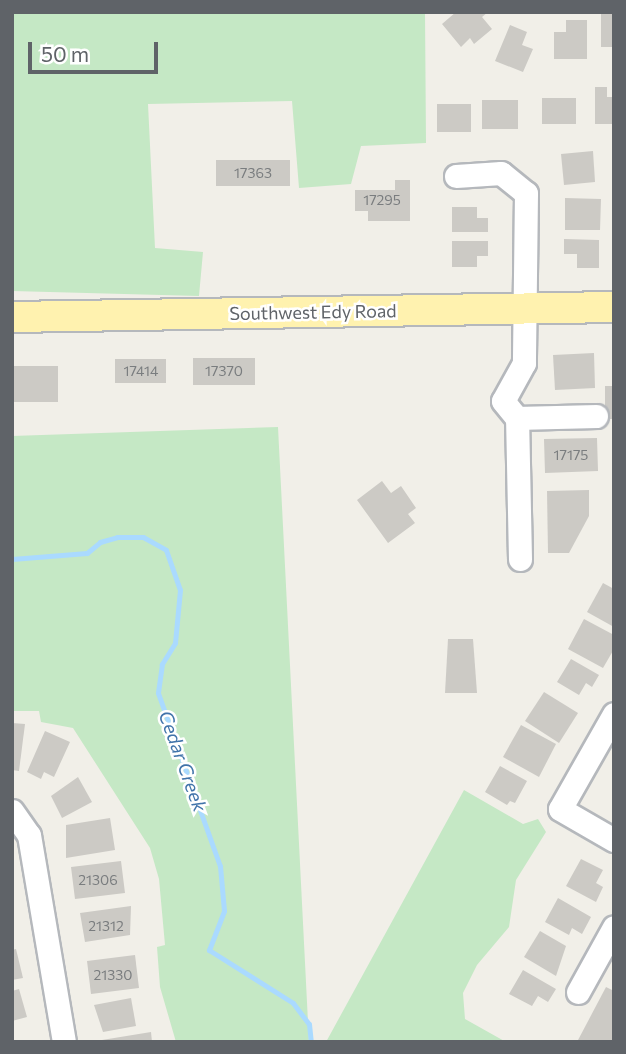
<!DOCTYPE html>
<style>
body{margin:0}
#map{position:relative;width:626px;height:1054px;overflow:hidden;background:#f1efe8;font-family:Commissioner,sans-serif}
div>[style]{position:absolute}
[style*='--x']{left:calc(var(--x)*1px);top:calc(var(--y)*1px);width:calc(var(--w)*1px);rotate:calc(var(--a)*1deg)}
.green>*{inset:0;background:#c5e8c5}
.stream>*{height:5px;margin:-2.5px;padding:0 2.5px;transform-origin:2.5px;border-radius:2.5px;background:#aadaff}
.building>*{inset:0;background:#cccac5}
.roads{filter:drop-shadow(2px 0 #b5b8bc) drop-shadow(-2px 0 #b5b8bc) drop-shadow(0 2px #b5b8bc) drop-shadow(0 -2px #b5b8bc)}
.minor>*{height:23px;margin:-11.5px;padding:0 11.5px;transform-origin:11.5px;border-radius:11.5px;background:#fff}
.major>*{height:30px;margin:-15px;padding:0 15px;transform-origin:15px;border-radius:15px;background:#fff2af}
span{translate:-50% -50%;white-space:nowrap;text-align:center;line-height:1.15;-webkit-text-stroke:5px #fff;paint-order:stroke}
.number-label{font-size:14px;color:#7a7d7f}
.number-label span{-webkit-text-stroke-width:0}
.street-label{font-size:18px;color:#5f6368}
.water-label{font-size:19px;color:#4174aa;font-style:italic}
.frame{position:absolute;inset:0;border:14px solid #5f6368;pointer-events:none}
.scale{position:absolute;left:28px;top:42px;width:130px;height:32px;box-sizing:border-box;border:4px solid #5f6368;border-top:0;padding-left:9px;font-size:21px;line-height:24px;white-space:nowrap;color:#5f6368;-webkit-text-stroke:5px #fff;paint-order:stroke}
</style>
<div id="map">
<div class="green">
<i style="clip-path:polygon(12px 12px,425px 12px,426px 143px,361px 146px,351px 184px,299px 188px,292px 101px,148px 104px,155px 248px,203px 252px,199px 296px,12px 291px)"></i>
<i style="clip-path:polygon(278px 427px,309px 1042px,176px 1042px,160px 987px,157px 947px,165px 945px,159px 879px,150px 848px,73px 728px,41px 722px,39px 711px,12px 711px,12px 436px)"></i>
<i style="clip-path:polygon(464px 790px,523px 824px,538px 819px,546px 832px,516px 880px,509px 927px,477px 965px,463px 993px,465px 1019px,506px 1042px,326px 1042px)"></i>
</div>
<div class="stream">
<i style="--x:12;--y:559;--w:75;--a:-4.6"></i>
<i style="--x:87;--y:553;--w:17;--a:-40"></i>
<i style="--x:100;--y:542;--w:18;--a:-16"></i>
<i style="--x:117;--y:537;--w:26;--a:0"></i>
<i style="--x:143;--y:537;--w:26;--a:29"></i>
<i style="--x:166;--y:550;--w:42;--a:70.7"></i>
<i style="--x:180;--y:590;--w:53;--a:95.4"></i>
<i style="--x:175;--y:643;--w:25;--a:122"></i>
<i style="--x:162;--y:664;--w:29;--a:98"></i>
<i style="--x:158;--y:693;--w:184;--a:70.3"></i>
<i style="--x:220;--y:866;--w:45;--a:84.9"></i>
<i style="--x:224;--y:911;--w:42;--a:111"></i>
<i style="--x:209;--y:950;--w:99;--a:32.2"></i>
<i style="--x:293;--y:1003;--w:26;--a:53"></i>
<i style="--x:309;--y:1024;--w:18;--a:84"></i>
</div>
<div class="building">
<i style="clip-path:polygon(456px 12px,488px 12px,482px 17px,492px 29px,474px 44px,470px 38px,461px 47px,442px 24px)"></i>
<i style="clip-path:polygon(601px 13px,614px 13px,614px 47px,601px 47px)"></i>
<i style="clip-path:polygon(566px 20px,587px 20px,587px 59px,554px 59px,554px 32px,566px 32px)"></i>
<i style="clip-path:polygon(510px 25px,527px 32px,522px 45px,533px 49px,523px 72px,495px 61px)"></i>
<i style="clip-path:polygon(595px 87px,607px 87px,607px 97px,614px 97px,614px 124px,595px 124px)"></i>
<i style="clip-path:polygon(542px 98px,576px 98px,576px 124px,542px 124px)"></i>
<i style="clip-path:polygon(482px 100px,518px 100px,518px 129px,482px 129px)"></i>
<i style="clip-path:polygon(437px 104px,471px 104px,471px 132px,437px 132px)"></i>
<i style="clip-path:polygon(593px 151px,595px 182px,564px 185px,561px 154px)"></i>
<i style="clip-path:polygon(216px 160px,290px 160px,290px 186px,216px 186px)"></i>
<i style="clip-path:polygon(395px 180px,410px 180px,410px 221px,368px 221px,368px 211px,355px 211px,355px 190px,395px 190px)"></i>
<i style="clip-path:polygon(565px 198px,601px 199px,600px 230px,565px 230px)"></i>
<i style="clip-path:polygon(452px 207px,477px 207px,477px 218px,488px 218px,488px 232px,452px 232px)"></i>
<i style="clip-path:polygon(564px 239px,599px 240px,599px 268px,577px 268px,577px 254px,564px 254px)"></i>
<i style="clip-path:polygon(452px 241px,488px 241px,488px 256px,477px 256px,477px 267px,452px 267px)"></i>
<i style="clip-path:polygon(594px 353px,595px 388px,555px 390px,553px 355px)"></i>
<i style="clip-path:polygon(193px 358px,255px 358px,255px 385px,193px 385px)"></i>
<i style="clip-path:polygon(115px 359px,166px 359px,166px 383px,115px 383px)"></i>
<i style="clip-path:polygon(12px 366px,58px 366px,58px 402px,12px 402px)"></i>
<i style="clip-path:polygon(605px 386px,614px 386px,614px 419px,605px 419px)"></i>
<i style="clip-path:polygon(597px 438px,598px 471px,545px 473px,544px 439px)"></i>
<i style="clip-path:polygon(382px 481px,391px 493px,401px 486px,416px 508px,408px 514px,415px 523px,388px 543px,357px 500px)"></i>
<i style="clip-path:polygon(589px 490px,589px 516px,569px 553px,548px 553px,547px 491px)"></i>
<i style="clip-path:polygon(603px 583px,614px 589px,614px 627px,587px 612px)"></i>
<i style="clip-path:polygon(584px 619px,614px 635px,614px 649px,603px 668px,568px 649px)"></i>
<i style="clip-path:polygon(448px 639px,473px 639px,477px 693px,445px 693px)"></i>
<i style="clip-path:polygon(571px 659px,599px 675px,592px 687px,586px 683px,579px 695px,557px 682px)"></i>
<i style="clip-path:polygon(544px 692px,578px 713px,559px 743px,525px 721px)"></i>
<i style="clip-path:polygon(12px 723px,25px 724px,19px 771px,12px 770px)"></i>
<i style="clip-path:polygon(521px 725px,556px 744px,539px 777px,503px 757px)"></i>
<i style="clip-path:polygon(45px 731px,70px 742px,54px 777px,44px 772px,41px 779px,27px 772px)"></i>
<i style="clip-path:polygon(500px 766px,527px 781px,515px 803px,510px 801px,507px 805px,485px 792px)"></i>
<i style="clip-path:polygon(78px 777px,92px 802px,62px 818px,51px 796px)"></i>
<i style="clip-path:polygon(110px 818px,115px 850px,66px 858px,66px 825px)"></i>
<i style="clip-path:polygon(581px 859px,603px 870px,596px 883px,603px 887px,596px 902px,566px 886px)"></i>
<i style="clip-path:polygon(121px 861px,125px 893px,75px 899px,71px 867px)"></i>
<i style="clip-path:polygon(558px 898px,591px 917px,582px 934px,572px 928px,569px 935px,545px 922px)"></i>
<i style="clip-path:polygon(131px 906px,130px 935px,85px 942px,80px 913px)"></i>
<i style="clip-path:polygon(540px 931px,566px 946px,556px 976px,524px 957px)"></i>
<i style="clip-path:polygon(16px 949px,23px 978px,12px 980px,12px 950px)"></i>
<i style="clip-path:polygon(135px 955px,139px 988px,91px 994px,87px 961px)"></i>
<i style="clip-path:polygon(523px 970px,556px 989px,548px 1002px,538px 996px,532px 1006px,509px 994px)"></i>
<i style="clip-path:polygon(606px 987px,614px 991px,614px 1042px,577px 1042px)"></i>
<i style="clip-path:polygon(19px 989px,27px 1017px,12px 1021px,12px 991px)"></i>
<i style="clip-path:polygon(131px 998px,136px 1026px,103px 1032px,94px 1005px)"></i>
<i style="clip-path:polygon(151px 1032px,152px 1042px,102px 1042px,102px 1040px)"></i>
</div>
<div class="roads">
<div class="minor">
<i style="--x:456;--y:176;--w:45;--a:-3.8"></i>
<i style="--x:501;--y:173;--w:32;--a:39"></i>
<i style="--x:526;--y:193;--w:170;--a:90.7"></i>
<i style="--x:524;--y:363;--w:43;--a:118.9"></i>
<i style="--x:503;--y:401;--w:22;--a:51"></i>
<i style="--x:520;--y:559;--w:141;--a:-91.2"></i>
<i style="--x:517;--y:418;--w:79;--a:-1.5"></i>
<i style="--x:614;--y:714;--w:109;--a:119.6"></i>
<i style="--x:560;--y:809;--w:62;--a:29.9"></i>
<i style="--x:12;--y:811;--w:29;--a:55"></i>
<i style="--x:29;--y:835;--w:210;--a:80.4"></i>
<i style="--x:578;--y:992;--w:74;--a:-61"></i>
</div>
<div class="major">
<i style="--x:12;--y:317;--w:602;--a:-0.95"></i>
</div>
</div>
<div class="number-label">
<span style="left:253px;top:173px">17363</span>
<span style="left:382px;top:200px">17295</span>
<span style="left:141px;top:371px">17414</span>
<span style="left:224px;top:371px">17370</span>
<span style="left:571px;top:455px">17175</span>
<span style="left:98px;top:880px">21306</span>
<span style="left:106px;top:926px">21312</span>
<span style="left:113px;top:975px">21330</span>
</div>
<div class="street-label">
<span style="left:313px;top:312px;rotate:-1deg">Southwest Edy Road</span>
</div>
<div class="water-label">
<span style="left:183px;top:761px;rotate:70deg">Cedar Creek</span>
</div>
<div class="frame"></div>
<div class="scale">50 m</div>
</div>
